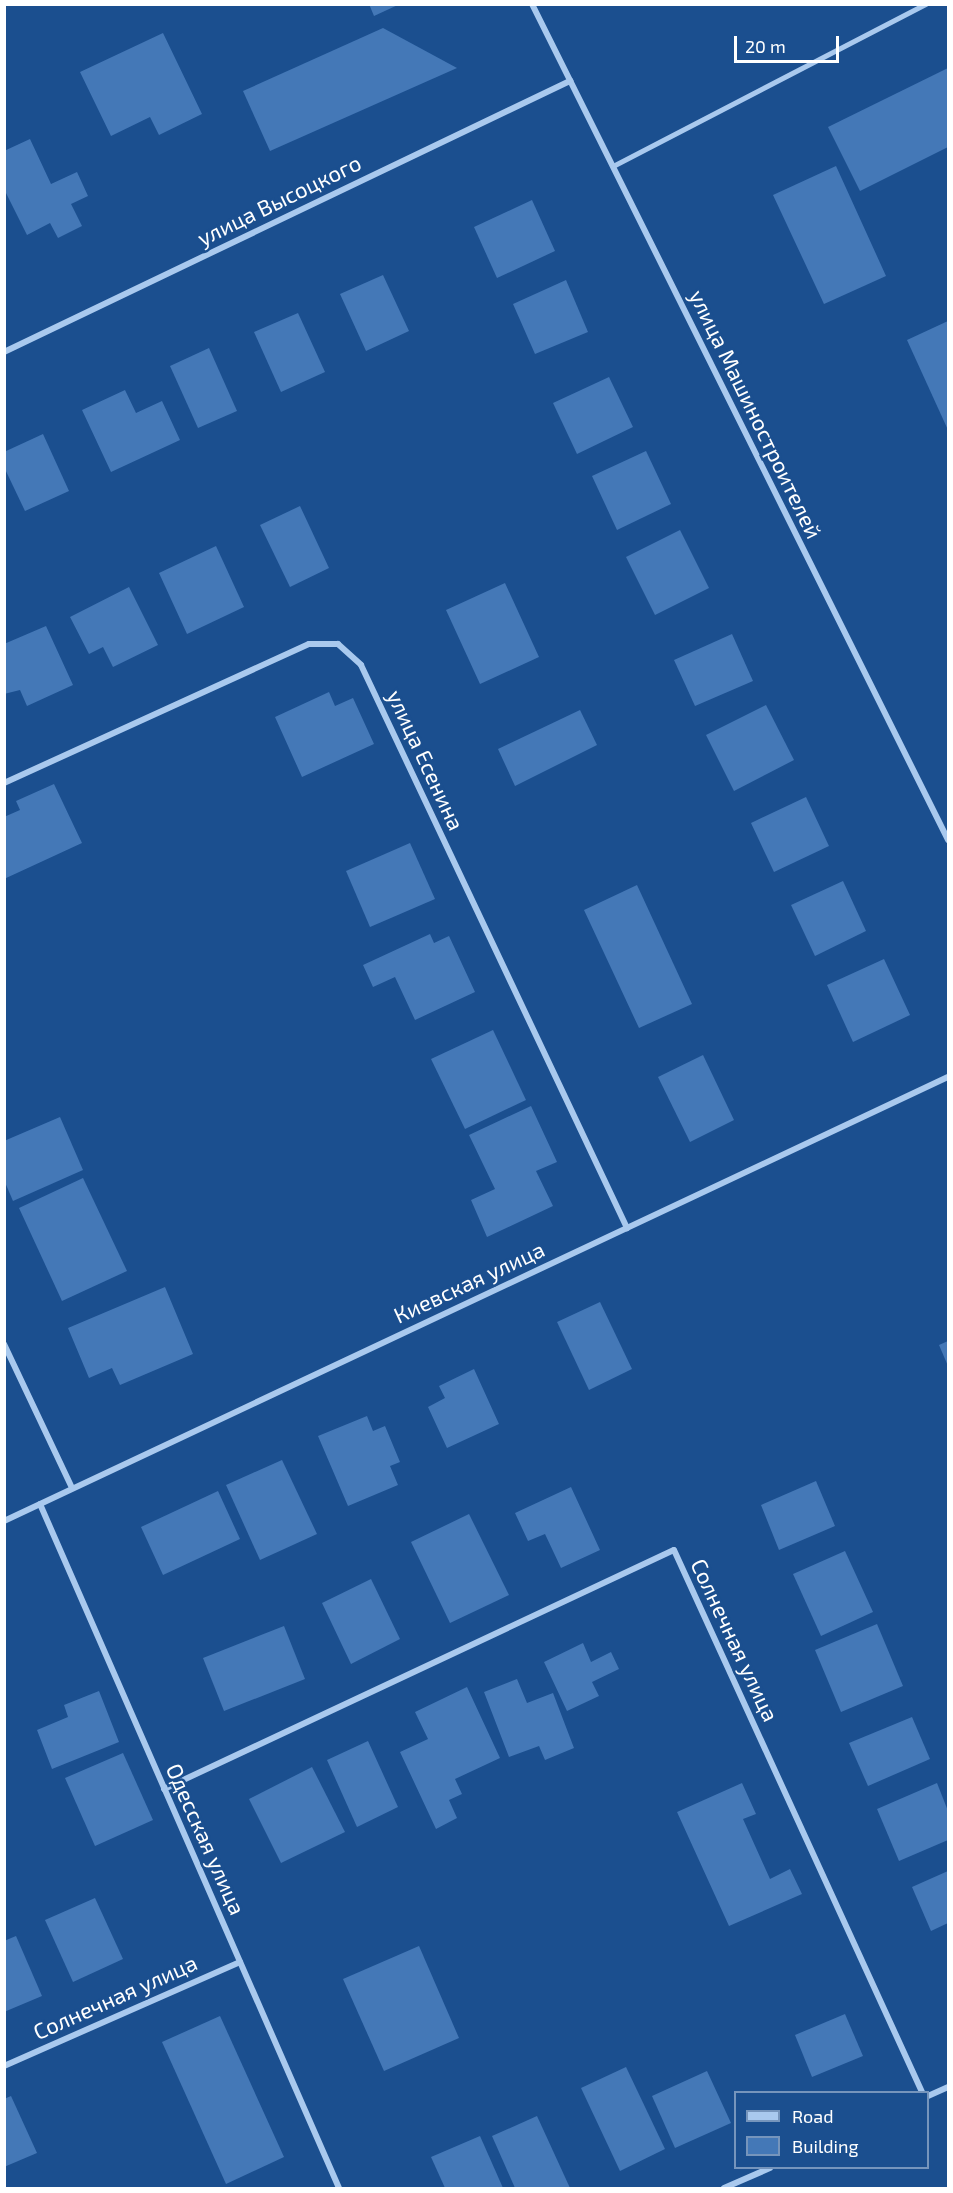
<!DOCTYPE html>
<meta charset="utf-8">
<style>
body{margin:0}
#map{position:relative;width:953px;height:2193px;overflow:hidden;background:#1b4f8f;font-family:"Exo 2",sans-serif}
div>[style]{position:absolute}
[style*='--x']{left:calc(var(--x)*1px);top:calc(var(--y)*1px);width:calc(var(--w)*1px);rotate:calc(var(--a)*1deg)}
.building>*{inset:0;background:#4478b7}
.service>*{height:4.5px;margin:-2.25px;padding:0 2.25px;transform-origin:2.25px;border-radius:2.25px;background:#a9c9ee}
.minor>*{height:6px;margin:-3px;padding:0 3px;transform-origin:3px;border-radius:3px;background:#a9c9ee}
span{translate:-50% -50%;white-space:nowrap;text-align:center;line-height:1.15;-webkit-text-stroke:5px #1b4f8f;paint-order:stroke}
.street-label{font-size:22px;color:#fff}
.frame{position:absolute;inset:0;border:6px solid #fff;pointer-events:none}
.legend{position:absolute;left:734px;top:2091px;width:195px;height:78px;box-sizing:border-box;background:#1b4f8f;border:2px solid #7695bc;margin:0;padding:8px 10px;list-style:none;font-size:18px;color:#fff}
.legend li{display:flex;align-items:center;gap:12px;height:30px}
.legend b{width:30px;border:2px solid #7695bc}
.scale{position:absolute;left:734px;top:36px;width:105px;height:27px;box-sizing:border-box;border:3px solid #fff;border-top:0;padding-left:8px;font-size:18px;line-height:21px;white-space:nowrap;color:#fff;-webkit-text-stroke:4px #1b4f8f;paint-order:stroke}
</style>
<div id="map">
<div class="building">
<i style="clip-path:polygon(369px 4px,400px 4px,374px 16px)"></i>
<i style="clip-path:polygon(383px 28px,457px 68px,270px 151px,243px 91px)"></i>
<i style="clip-path:polygon(163px 33px,202px 114px,159px 135px,150px 117px,111px 136px,80px 72px)"></i>
<i style="clip-path:polygon(948px 68px,948px 147px,860px 191px,828px 127px)"></i>
<i style="clip-path:polygon(30px 139px,51px 184px,77px 172px,88px 196px,71px 204px,82px 226px,58px 238px,50px 223px,27px 235px,4px 189px,4px 151px)"></i>
<i style="clip-path:polygon(836px 166px,886px 276px,824px 304px,773px 195px)"></i>
<i style="clip-path:polygon(532px 200px,555px 251px,497px 278px,474px 227px)"></i>
<i style="clip-path:polygon(383px 275px,409px 331px,366px 351px,340px 294px)"></i>
<i style="clip-path:polygon(566px 280px,588px 332px,535px 354px,513px 304px)"></i>
<i style="clip-path:polygon(298px 313px,325px 372px,281px 392px,254px 332px)"></i>
<i style="clip-path:polygon(948px 321px,948px 430px,907px 340px)"></i>
<i style="clip-path:polygon(209px 348px,237px 411px,198px 428px,170px 366px)"></i>
<i style="clip-path:polygon(609px 377px,633px 427px,577px 454px,553px 403px)"></i>
<i style="clip-path:polygon(125px 390px,136px 413px,162px 401px,180px 440px,111px 472px,82px 410px)"></i>
<i style="clip-path:polygon(43px 434px,69px 491px,25px 511px,4px 467px,4px 452px)"></i>
<i style="clip-path:polygon(646px 451px,671px 504px,617px 530px,592px 476px)"></i>
<i style="clip-path:polygon(300px 506px,329px 568px,290px 587px,260px 525px)"></i>
<i style="clip-path:polygon(680px 530px,709px 588px,655px 615px,626px 557px)"></i>
<i style="clip-path:polygon(216px 546px,244px 607px,187px 634px,159px 573px)"></i>
<i style="clip-path:polygon(505px 583px,539px 657px,480px 684px,446px 610px)"></i>
<i style="clip-path:polygon(129px 587px,158px 645px,113px 667px,103px 647px,89px 654px,70px 617px)"></i>
<i style="clip-path:polygon(46px 626px,73px 685px,27px 706px,20px 690px,4px 694px,4px 644px)"></i>
<i style="clip-path:polygon(732px 634px,753px 681px,695px 706px,674px 660px)"></i>
<i style="clip-path:polygon(329px 692px,335px 706px,353px 698px,374px 744px,302px 777px,275px 717px)"></i>
<i style="clip-path:polygon(766px 705px,794px 760px,734px 791px,706px 735px)"></i>
<i style="clip-path:polygon(580px 710px,597px 745px,515px 786px,498px 749px)"></i>
<i style="clip-path:polygon(54px 784px,82px 843px,4px 879px,4px 817px,20px 810px,16px 801px)"></i>
<i style="clip-path:polygon(806px 797px,829px 846px,774px 872px,751px 823px)"></i>
<i style="clip-path:polygon(410px 843px,435px 899px,370px 927px,346px 871px)"></i>
<i style="clip-path:polygon(843px 881px,866px 931px,815px 956px,791px 905px)"></i>
<i style="clip-path:polygon(637px 885px,692px 1004px,639px 1028px,584px 910px)"></i>
<i style="clip-path:polygon(430px 934px,434px 943px,449px 936px,475px 992px,415px 1020px,395px 977px,373px 987px,363px 965px)"></i>
<i style="clip-path:polygon(884px 959px,910px 1015px,853px 1042px,827px 985px)"></i>
<i style="clip-path:polygon(493px 1030px,526px 1100px,465px 1129px,431px 1059px)"></i>
<i style="clip-path:polygon(703px 1055px,734px 1120px,690px 1142px,658px 1077px)"></i>
<i style="clip-path:polygon(531px 1106px,557px 1162px,536px 1171px,553px 1206px,487px 1237px,471px 1200px,495px 1189px,469px 1135px)"></i>
<i style="clip-path:polygon(60px 1117px,83px 1170px,13px 1201px,4px 1180px,4px 1141px)"></i>
<i style="clip-path:polygon(83px 1178px,127px 1271px,62px 1301px,19px 1208px)"></i>
<i style="clip-path:polygon(165px 1287px,193px 1354px,120px 1385px,112px 1368px,89px 1378px,68px 1328px)"></i>
<i style="clip-path:polygon(600px 1302px,632px 1369px,589px 1390px,557px 1322px)"></i>
<i style="clip-path:polygon(948px 1341px,948px 1366px,939px 1345px)"></i>
<i style="clip-path:polygon(474px 1369px,499px 1424px,447px 1448px,428px 1407px,445px 1398px,439px 1386px)"></i>
<i style="clip-path:polygon(367px 1416px,373px 1431px,385px 1426px,400px 1462px,390px 1466px,398px 1485px,348px 1506px,318px 1436px)"></i>
<i style="clip-path:polygon(282px 1460px,317px 1534px,260px 1560px,226px 1485px)"></i>
<i style="clip-path:polygon(816px 1481px,835px 1526px,779px 1550px,761px 1505px)"></i>
<i style="clip-path:polygon(571px 1487px,600px 1550px,561px 1568px,545px 1534px,528px 1541px,515px 1513px)"></i>
<i style="clip-path:polygon(218px 1491px,240px 1539px,163px 1575px,141px 1527px)"></i>
<i style="clip-path:polygon(469px 1514px,509px 1595px,450px 1623px,411px 1542px)"></i>
<i style="clip-path:polygon(845px 1551px,873px 1612px,821px 1636px,793px 1574px)"></i>
<i style="clip-path:polygon(371px 1579px,400px 1639px,351px 1664px,322px 1603px)"></i>
<i style="clip-path:polygon(877px 1624px,903px 1686px,841px 1712px,815px 1650px)"></i>
<i style="clip-path:polygon(284px 1626px,305px 1679px,224px 1711px,203px 1658px)"></i>
<i style="clip-path:polygon(583px 1643px,591px 1662px,611px 1652px,619px 1669px,592px 1682px,599px 1696px,567px 1711px,544px 1662px)"></i>
<i style="clip-path:polygon(517px 1679px,527px 1703px,553px 1693px,574px 1748px,545px 1760px,539px 1746px,509px 1757px,484px 1692px)"></i>
<i style="clip-path:polygon(467px 1687px,500px 1758px,455px 1779px,462px 1794px,449px 1800px,457px 1818px,436px 1829px,400px 1752px,428px 1739px,415px 1712px)"></i>
<i style="clip-path:polygon(99px 1691px,119px 1742px,52px 1769px,37px 1730px,68px 1717px,64px 1705px)"></i>
<i style="clip-path:polygon(912px 1717px,930px 1759px,868px 1786px,849px 1743px)"></i>
<i style="clip-path:polygon(368px 1741px,398px 1807px,357px 1827px,327px 1760px)"></i>
<i style="clip-path:polygon(123px 1753px,153px 1820px,95px 1846px,65px 1778px)"></i>
<i style="clip-path:polygon(312px 1767px,345px 1832px,281px 1863px,249px 1799px)"></i>
<i style="clip-path:polygon(742px 1783px,756px 1814px,743px 1819px,770px 1879px,790px 1869px,802px 1894px,729px 1926px,677px 1812px)"></i>
<i style="clip-path:polygon(937px 1783px,948px 1811px,948px 1840px,899px 1861px,877px 1809px)"></i>
<i style="clip-path:polygon(948px 1871px,948px 1923px,931px 1931px,912px 1887px)"></i>
<i style="clip-path:polygon(95px 1898px,123px 1959px,73px 1982px,45px 1920px)"></i>
<i style="clip-path:polygon(16px 1936px,42px 1996px,4px 2012px,4px 1941px)"></i>
<i style="clip-path:polygon(419px 1946px,459px 2038px,384px 2071px,343px 1979px)"></i>
<i style="clip-path:polygon(845px 2014px,863px 2056px,812px 2077px,795px 2035px)"></i>
<i style="clip-path:polygon(220px 2016px,284px 2157px,226px 2184px,162px 2042px)"></i>
<i style="clip-path:polygon(626px 2067px,665px 2149px,620px 2171px,581px 2088px)"></i>
<i style="clip-path:polygon(707px 2071px,731px 2123px,675px 2148px,652px 2096px)"></i>
<i style="clip-path:polygon(11px 2096px,37px 2153px,4px 2167px,4px 2099px)"></i>
<i style="clip-path:polygon(537px 2116px,570px 2188px,515px 2188px,492px 2136px)"></i>
<i style="clip-path:polygon(480px 2136px,503px 2188px,445px 2188px,431px 2157px)"></i>
</div>
<div class="service">
<i style="--x:613;--y:166;--w:352;--a:-27.4"></i>
</div>
<div class="minor">
<i style="--x:532;--y:4;--w:934;--a:63.54"></i>
<i style="--x:4;--y:352;--w:628;--a:-25.59"></i>
<i style="--x:4;--y:783;--w:335;--a:-24.5"></i>
<i style="--x:309;--y:644;--w:29;--a:0"></i>
<i style="--x:338;--y:644;--w:31;--a:42"></i>
<i style="--x:361;--y:665;--w:623;--a:64.71"></i>
<i style="--x:4;--y:1344;--w:159;--a:64.7"></i>
<i style="--x:40;--y:1504;--w:746;--a:66.39"></i>
<i style="--x:4;--y:1521;--w:1043;--a:-25.19"></i>
<i style="--x:164;--y:1789;--w:563;--a:-25.11"></i>
<i style="--x:674;--y:1550;--w:596;--a:65.41"></i>
<i style="--x:4;--y:2066;--w:258;--a:-23.8"></i>
<i style="--x:928;--y:2096;--w:22;--a:-24"></i>
<i style="--x:724;--y:2188;--w:50;--a:-23.5"></i>
</div>
<div class="street-label">
<span style="left:279px;top:200px;rotate:-26deg">улица Высоцкого</span>
<span style="left:756px;top:414px;rotate:64deg">улица Машиностроителей</span>
<span style="left:426px;top:760px;rotate:65deg">улица Есенина</span>
<span style="left:469px;top:1282px;rotate:-25deg">Киевская улица</span>
<span style="left:735px;top:1640px;rotate:65deg">Солнечная улица</span>
<span style="left:206px;top:1839px;rotate:66deg">Одесская улица</span>
<span style="left:115px;top:1997px;rotate:-24deg">Солнечная улица</span>
</div>
<div class="frame"></div>
<ul class="legend">
<li><b style="height:8px;background:#a9c9ee"></b>Road</li>
<li><b style="height:16px;background:#4478b7"></b>Building</li>
</ul>
<div class="scale">20 m</div>
</div>
